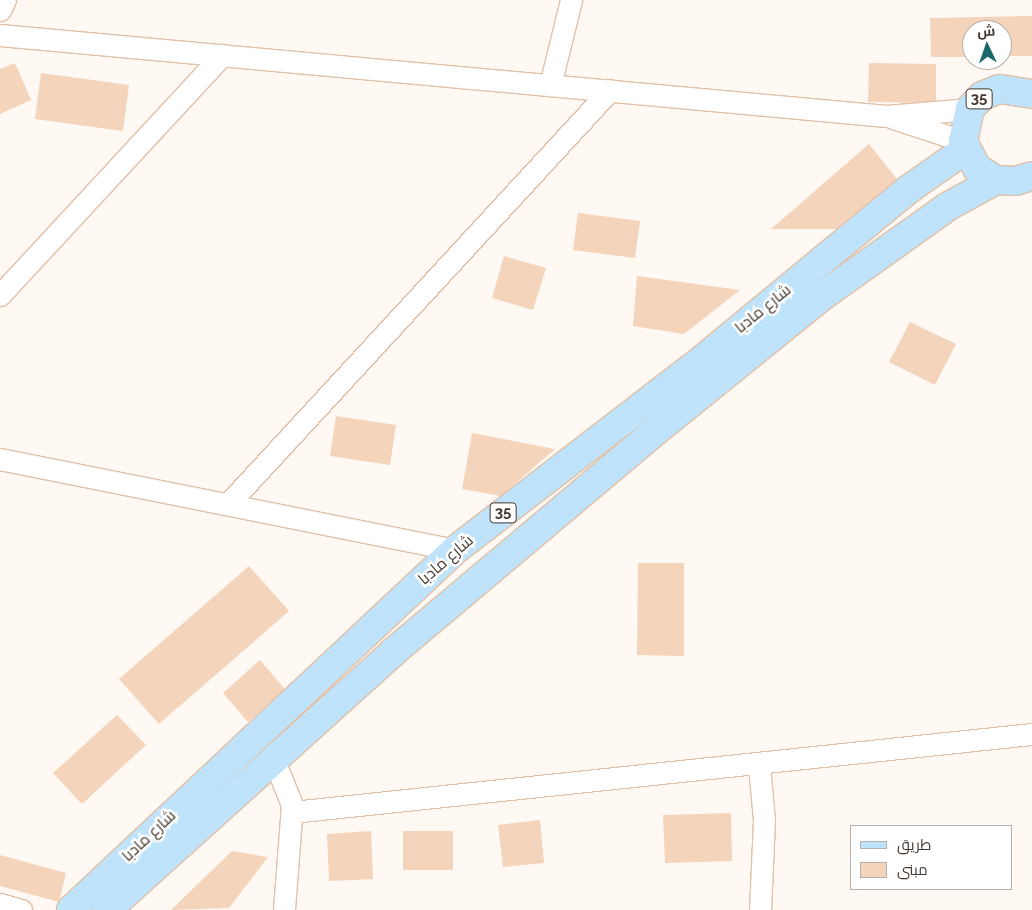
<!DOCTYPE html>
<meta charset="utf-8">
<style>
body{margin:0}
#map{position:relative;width:1032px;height:910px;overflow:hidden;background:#fff8f3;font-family:Raleway,Cairo,sans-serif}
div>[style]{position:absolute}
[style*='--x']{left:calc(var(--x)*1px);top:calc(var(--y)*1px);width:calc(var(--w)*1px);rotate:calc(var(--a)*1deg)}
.building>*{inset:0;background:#f4d4bb}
.roads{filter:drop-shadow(1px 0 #e0c1a8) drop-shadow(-1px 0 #e0c1a8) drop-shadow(0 1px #e0c1a8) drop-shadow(0 -1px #e0c1a8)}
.street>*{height:21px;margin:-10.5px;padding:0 10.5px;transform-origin:10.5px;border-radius:10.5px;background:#fff}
.primary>*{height:28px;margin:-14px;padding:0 14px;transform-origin:14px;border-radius:14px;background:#bee3fa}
span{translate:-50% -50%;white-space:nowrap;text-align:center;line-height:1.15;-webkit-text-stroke:5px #fff;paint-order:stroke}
.shield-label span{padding:1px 4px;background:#fff;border:1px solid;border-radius:4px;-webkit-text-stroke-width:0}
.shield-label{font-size:15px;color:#45392f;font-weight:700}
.street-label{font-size:16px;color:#45392f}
.legend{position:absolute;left:850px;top:825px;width:162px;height:65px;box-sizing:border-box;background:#fff;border:1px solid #b5b0ac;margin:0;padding:6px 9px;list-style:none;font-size:15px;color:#45392f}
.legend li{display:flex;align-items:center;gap:10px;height:25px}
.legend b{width:25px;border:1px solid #b5b0ac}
.north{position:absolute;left:962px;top:20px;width:50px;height:50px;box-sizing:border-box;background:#fff;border:1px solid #b5b0ac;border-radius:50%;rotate:357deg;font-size:14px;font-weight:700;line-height:20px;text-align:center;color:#45392f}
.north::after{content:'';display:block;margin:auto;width:18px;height:22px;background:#1c696d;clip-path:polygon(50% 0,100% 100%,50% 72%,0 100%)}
</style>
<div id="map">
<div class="building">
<i style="clip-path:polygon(1032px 16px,1032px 56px,1002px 56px,1002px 30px,972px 30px,972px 57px,931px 57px,930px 18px)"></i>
<i style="clip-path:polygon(15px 63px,31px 100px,0 114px,0 69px)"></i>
<i style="clip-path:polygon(869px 63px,936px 64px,936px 103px,868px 102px)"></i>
<i style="clip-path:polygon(41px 73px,129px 85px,123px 131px,35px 119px)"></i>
<i style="clip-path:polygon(869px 144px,900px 183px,840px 229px,771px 229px)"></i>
<i style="clip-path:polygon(578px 213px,640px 221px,635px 258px,573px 250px)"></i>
<i style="clip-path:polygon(504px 256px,546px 268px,533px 310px,492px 298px)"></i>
<i style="clip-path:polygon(637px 276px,740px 290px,684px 334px,633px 326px)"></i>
<i style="clip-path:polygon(910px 322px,956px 344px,935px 385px,889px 362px)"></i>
<i style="clip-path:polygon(336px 416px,396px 425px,390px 465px,330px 456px)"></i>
<i style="clip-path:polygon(472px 433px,555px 449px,501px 496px,462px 489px)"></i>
<i style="clip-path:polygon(638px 563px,684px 563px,684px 656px,637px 655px)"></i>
<i style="clip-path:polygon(249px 566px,289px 611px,159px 724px,119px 679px)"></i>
<i style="clip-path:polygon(260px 660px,285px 689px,248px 722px,223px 693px)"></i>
<i style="clip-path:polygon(117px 715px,146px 745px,82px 804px,53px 773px)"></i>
<i style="clip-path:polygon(731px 813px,732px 861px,665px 863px,663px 815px)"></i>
<i style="clip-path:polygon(540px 820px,544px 863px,503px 867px,498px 825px)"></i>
<i style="clip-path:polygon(371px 831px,373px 879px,329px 881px,327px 834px)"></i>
<i style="clip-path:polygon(403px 831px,453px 831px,453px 870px,403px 870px)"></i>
<i style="clip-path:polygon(232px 851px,268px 857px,229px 908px,171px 910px)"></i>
<i style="clip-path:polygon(0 855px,66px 873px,59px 902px,0 886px)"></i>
</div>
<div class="roads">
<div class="street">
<i style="--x:0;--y:10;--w:11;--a:-63"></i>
<i style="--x:0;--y:35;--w:890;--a:5.22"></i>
<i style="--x:886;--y:116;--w:84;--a:-4.8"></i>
<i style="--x:550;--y:85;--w:88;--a:-76.1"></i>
<i style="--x:893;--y:118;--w:74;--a:18.2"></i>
<i style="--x:0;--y:295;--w:327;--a:-47.2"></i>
<i style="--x:0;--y:459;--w:464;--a:11.3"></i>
<i style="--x:228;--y:504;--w:563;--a:-47.3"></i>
<i style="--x:273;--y:758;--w:51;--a:68"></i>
<i style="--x:292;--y:805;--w:105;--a:94.4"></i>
<i style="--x:759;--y:766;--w:54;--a:84.7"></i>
<i style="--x:764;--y:820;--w:90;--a:92.5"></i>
<i style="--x:292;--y:812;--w:744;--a:-6.02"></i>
<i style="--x:0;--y:904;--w:22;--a:16"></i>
</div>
<div class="primary">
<i style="--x:1032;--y:94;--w:33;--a:-171"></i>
<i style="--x:999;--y:89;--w:18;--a:158"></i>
<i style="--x:982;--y:96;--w:18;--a:133"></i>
<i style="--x:970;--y:109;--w:33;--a:102"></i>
<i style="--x:963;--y:141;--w:30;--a:63"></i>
<i style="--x:977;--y:168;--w:22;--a:32"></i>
<i style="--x:996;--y:180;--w:19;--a:3"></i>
<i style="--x:1015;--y:181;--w:18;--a:-16"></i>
<i style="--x:71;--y:910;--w:526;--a:-43.15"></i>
<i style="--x:455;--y:550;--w:300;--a:-37.6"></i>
<i style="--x:693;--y:367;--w:280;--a:-39.5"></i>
<i style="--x:909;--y:189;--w:68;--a:-34.9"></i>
<i style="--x:107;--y:910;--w:384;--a:-42"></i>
<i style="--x:392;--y:653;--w:354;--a:-40.1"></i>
<i style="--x:663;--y:425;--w:203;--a:-39"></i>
<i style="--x:821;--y:297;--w:155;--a:-35.5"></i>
<i style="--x:947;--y:207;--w:56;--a:-28.9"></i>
</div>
</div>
<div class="shield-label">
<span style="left:979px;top:99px">35</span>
<span style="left:503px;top:513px">35</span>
</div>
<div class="street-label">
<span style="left:763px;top:309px;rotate:-39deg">شارع مادبا</span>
<span style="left:446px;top:560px;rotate:-41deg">شارع مادبا</span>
<span style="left:149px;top:836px;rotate:-43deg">شارع مادبا</span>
</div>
<ul class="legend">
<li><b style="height:6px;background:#bee3fa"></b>طريق</li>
<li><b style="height:14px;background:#f4d4bb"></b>مبنى</li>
</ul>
<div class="north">ش</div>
</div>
